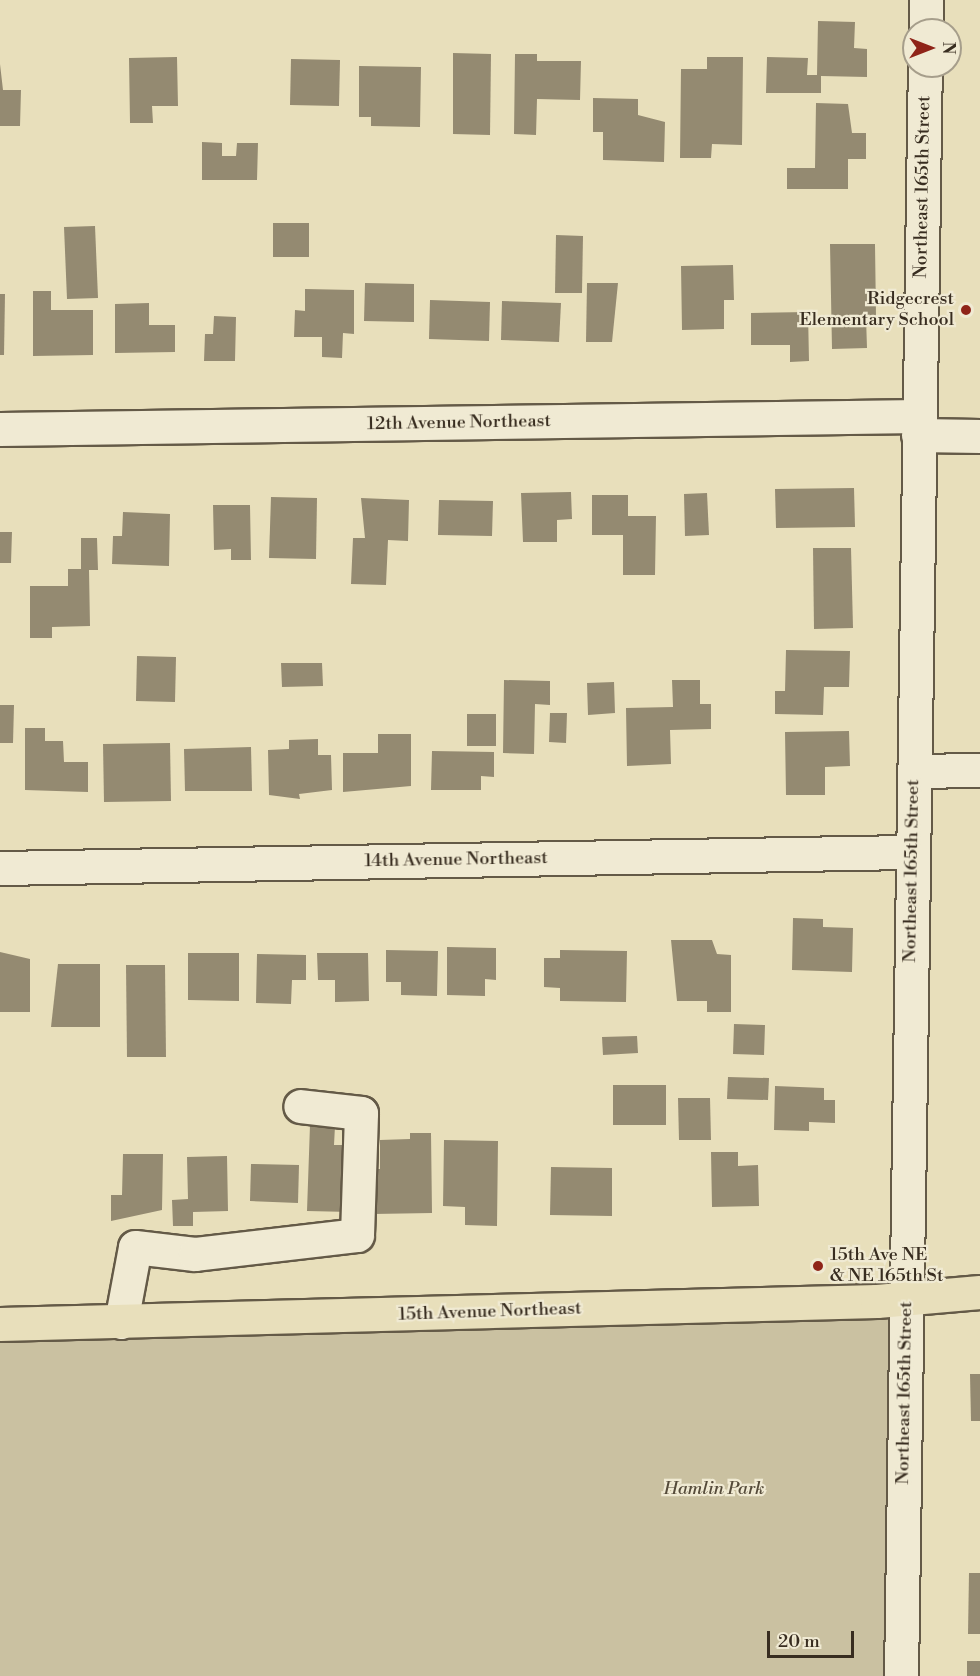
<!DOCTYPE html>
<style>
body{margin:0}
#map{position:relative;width:980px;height:1676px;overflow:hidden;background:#e8dfbb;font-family:"Libre Bodoni",serif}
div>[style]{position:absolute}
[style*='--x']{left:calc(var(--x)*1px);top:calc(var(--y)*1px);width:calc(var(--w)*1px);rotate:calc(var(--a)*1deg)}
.green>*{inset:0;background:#cac1a1}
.building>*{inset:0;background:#948a71}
.roads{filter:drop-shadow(2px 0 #645a47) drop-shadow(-2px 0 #645a47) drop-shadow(0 2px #645a47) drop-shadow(0 -2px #645a47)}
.minor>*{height:33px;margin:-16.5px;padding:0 16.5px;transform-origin:16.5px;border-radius:16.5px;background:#f0ead3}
.major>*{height:33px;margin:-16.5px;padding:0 16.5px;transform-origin:16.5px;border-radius:16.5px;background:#e8dfbb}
.dots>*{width:16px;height:16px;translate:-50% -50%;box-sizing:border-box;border:3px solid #f0ead3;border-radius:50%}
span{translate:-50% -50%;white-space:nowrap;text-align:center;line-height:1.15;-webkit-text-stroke:4.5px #f0ead3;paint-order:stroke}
.street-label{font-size:18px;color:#382d20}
.poi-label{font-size:18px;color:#382d20}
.right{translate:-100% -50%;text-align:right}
.left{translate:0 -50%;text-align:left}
.park-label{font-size:18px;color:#554b3a;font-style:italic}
.north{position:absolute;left:902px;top:18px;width:60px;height:60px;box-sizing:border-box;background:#f0ead3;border:2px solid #a69e8b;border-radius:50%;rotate:90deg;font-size:16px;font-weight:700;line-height:24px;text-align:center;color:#382d20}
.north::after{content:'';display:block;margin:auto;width:21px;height:27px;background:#8f2418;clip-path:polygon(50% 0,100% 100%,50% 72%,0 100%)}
.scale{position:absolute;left:767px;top:1631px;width:87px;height:27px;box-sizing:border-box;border:3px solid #382d20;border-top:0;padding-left:8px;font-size:18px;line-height:21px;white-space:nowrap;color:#382d20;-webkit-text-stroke:4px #f0ead3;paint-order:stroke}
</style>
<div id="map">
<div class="green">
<i style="clip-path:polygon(906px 1298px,895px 1676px,0 1676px,0 1324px)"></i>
</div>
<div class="building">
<i style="clip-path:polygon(818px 21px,855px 22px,854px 48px,867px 49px,867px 77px,821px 76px,821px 93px,766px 93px,767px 57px,808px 58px,807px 75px,817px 75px)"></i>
<i style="clip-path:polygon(453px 53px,491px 54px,490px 135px,453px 134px)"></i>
<i style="clip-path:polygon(515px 54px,537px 54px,537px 61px,581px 61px,580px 100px,537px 99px,536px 135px,514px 134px)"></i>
<i style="clip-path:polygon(177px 57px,178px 106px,152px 106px,153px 123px,130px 123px,129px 58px)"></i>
<i style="clip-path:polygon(707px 57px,743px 57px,742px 145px,712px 144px,711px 158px,680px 158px,681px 69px,707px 69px)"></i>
<i style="clip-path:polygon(291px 59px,340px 60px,339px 106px,290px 105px)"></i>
<i style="clip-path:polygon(0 64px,3px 90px,21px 90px,20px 126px,0 126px)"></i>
<i style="clip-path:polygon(359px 66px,421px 67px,420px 127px,371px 126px,371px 117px,359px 117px)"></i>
<i style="clip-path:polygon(593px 98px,638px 99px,638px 115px,665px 122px,664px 162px,603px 160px,603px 132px,593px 132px)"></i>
<i style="clip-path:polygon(816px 103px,848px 104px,852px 133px,866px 133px,866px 159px,848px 159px,848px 189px,787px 189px,787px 168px,815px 168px)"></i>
<i style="clip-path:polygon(202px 142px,222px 143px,222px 156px,236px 156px,237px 143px,258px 143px,257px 180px,202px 180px)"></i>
<i style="clip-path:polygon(273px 223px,309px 223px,309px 257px,273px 257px)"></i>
<i style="clip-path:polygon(95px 226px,98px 298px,67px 299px,64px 227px)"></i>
<i style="clip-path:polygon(556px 235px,583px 236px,582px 293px,555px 293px)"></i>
<i style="clip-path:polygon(830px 244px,875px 244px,876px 316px,866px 317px,867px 348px,832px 349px)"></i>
<i style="clip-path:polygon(733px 265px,734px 300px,724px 300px,724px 329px,682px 330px,681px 266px)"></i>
<i style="clip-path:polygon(365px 283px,414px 284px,414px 322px,364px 321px)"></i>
<i style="clip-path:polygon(587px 283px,618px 283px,612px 342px,586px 342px)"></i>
<i style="clip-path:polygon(305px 289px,354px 290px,354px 334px,343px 333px,342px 358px,322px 357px,322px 337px,294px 337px,295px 310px,305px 311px)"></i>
<i style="clip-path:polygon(33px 291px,51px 291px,51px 310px,93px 310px,93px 355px,33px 356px)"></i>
<i style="clip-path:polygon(0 294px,5px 294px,4px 355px,0 355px)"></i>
<i style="clip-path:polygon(430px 300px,490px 302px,489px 341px,429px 339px)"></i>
<i style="clip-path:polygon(502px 301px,561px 303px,559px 342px,501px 340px)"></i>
<i style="clip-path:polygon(149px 303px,149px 325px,175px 325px,175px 352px,115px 353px,115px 304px)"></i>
<i style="clip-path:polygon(808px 312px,809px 361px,790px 362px,790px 345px,751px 345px,751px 313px)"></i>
<i style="clip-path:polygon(214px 316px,236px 317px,235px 361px,204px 361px,205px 334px,213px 334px)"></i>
<i style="clip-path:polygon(854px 488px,855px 527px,776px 528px,775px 489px)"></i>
<i style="clip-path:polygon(571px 492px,572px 519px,557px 520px,557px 542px,523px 542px,521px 493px)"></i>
<i style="clip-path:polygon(707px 493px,709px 535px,685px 536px,684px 494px)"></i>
<i style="clip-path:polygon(592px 495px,628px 495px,628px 516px,656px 516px,655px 575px,623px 575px,623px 535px,592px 535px)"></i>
<i style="clip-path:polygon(271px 497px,317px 498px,316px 559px,269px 558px)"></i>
<i style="clip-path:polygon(361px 498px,409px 500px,408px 541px,388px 540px,386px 585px,351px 584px,353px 538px,365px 538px)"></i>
<i style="clip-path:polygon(439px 500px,493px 501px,492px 536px,438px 535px)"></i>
<i style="clip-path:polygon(213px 505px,250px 505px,251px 560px,231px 560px,231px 549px,214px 550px)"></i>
<i style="clip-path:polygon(123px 512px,170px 514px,169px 566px,112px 564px,113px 536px,122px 536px)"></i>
<i style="clip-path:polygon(0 532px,12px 532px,11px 563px,0 563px)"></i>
<i style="clip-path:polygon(81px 538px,97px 538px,98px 570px,89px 570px,90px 626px,52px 627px,52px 638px,30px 638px,30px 586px,68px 586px,68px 569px,81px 569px)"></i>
<i style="clip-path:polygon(813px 548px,851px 548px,853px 628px,814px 629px)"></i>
<i style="clip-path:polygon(786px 650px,850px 651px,849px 687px,824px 687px,823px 715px,775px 714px,775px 691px,785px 691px)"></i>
<i style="clip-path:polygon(137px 656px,176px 657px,175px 702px,136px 701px)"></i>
<i style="clip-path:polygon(281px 663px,322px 663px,323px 686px,282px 687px)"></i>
<i style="clip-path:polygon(504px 680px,550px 681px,550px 705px,535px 704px,534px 754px,503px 753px)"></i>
<i style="clip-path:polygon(672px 680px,700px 680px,700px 704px,711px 704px,711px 729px,670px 730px,671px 764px,627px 766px,626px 708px,673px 707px)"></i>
<i style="clip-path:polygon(614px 682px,615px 713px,588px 715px,587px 683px)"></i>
<i style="clip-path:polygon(0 705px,14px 705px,13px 743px,0 743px)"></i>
<i style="clip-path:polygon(550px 713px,567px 713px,566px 743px,549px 742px)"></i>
<i style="clip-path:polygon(467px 714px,496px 714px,496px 746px,467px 746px)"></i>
<i style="clip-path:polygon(25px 728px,45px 728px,45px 741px,63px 741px,64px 762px,88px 762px,88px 792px,25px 790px)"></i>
<i style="clip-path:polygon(849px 731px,850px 766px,825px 767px,825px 795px,786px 795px,785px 732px)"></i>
<i style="clip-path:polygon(378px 734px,411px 734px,411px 786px,343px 792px,343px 753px,378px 753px)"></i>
<i style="clip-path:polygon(318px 739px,318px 755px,331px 755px,332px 790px,299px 794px,300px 799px,269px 795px,268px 750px,289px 749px,289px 740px)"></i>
<i style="clip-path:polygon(170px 743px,171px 801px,104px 802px,103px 744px)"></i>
<i style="clip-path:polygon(251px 747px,252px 791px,185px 791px,184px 749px)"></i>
<i style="clip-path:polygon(432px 751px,494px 752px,494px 777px,481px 776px,481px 790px,431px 790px)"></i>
<i style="clip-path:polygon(793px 918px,823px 919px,823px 927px,853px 928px,852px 972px,792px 970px)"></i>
<i style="clip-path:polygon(671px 940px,712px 940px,717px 954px,731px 955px,731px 1012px,707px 1012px,707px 1001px,677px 1001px)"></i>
<i style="clip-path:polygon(447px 947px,496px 948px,496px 980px,485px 979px,485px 996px,447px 995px)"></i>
<i style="clip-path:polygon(386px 950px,438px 951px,437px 996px,401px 995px,401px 982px,386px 982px)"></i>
<i style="clip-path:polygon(560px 950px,627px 951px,626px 1002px,560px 1001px,560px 988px,544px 987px,544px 958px,560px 958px)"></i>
<i style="clip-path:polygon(0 952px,30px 959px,30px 1012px,0 1012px)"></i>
<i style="clip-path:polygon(188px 953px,239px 953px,239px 1001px,188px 1000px)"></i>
<i style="clip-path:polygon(317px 953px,368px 953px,369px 1001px,335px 1002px,335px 980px,318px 980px)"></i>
<i style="clip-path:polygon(257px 954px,306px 955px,306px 980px,292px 980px,291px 1004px,256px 1003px)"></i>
<i style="clip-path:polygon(58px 964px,100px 964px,100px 1027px,51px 1027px)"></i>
<i style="clip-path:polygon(126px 965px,165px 965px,166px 1057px,127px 1057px)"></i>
<i style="clip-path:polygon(734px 1024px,765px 1025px,764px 1055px,733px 1054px)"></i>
<i style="clip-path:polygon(637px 1036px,638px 1053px,603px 1055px,602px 1037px)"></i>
<i style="clip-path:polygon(728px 1077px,769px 1078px,768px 1100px,727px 1099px)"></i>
<i style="clip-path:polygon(613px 1085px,666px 1085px,666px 1125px,613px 1125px)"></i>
<i style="clip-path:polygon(775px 1086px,824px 1088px,824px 1100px,835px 1100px,835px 1123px,809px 1122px,809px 1131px,774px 1130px)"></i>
<i style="clip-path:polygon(678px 1098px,710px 1098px,711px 1140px,679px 1140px)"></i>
<i style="clip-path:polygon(310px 1125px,335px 1126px,334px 1145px,353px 1145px,351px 1212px,307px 1211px)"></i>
<i style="clip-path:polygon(410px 1133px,431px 1133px,432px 1213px,373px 1214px,373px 1169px,380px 1169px,380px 1140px,410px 1139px)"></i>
<i style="clip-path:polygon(444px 1140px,498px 1141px,497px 1226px,465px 1225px,465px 1207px,443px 1206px)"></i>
<i style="clip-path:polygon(711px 1152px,738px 1152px,738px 1166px,758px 1165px,759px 1206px,712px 1207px)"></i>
<i style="clip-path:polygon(123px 1154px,163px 1154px,162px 1210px,111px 1221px,111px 1195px,122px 1195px)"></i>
<i style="clip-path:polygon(227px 1156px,228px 1211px,193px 1212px,193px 1226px,173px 1226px,172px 1200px,188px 1199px,187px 1157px)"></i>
<i style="clip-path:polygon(251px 1164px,299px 1165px,298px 1203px,250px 1201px)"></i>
<i style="clip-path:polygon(551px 1167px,612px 1168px,612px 1216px,550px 1215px)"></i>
<i style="clip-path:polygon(970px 1374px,980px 1374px,980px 1421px,971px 1421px)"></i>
<i style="clip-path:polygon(969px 1573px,980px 1573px,980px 1634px,968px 1634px)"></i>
<i style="clip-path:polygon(967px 1661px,980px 1661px,980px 1676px,967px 1676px)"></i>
</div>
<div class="roads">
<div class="minor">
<i style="--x:926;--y:30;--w:30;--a:-90"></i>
<i style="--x:0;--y:429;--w:919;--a:-0.81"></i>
<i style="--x:918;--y:435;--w:62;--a:0.9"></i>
<i style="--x:914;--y:771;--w:66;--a:-0.9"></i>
<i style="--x:0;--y:868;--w:912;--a:-1.01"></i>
<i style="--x:121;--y:1322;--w:76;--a:-79.4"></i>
<i style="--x:135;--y:1247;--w:60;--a:6.7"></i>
<i style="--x:195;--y:1254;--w:163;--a:-6.7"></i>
<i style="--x:357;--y:1235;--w:122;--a:-88.1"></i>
<i style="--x:361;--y:1113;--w:61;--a:-173.5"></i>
<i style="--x:901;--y:1676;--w:1610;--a:-89.15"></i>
</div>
<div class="major">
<i style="--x:0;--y:1324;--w:877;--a:-1.5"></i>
<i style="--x:877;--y:1301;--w:103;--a:-5"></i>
</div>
</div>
<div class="dots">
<i style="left:966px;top:310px;background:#8f2418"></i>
<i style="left:818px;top:1266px;background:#8f2418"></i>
</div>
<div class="street-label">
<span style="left:923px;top:187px;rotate:-89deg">Northeast 165th Street</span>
<span style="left:459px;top:423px;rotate:-1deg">12th Avenue Northeast</span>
<span style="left:456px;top:860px;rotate:-1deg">14th Avenue Northeast</span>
<span style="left:912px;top:871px;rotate:-89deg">Northeast 165th Street</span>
<span style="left:490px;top:1312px;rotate:-2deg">15th Avenue Northeast</span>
<span style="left:905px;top:1393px;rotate:-89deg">Northeast 165th Street</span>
</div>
<div class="poi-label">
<span class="right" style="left:954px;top:310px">Ridgecrest<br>Elementary School</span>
<span class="left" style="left:830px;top:1266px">15th Ave NE<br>&amp; NE 165th St</span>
</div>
<div class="park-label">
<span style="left:714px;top:1489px">Hamlin Park</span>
</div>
<div class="north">N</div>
<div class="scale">20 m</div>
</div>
